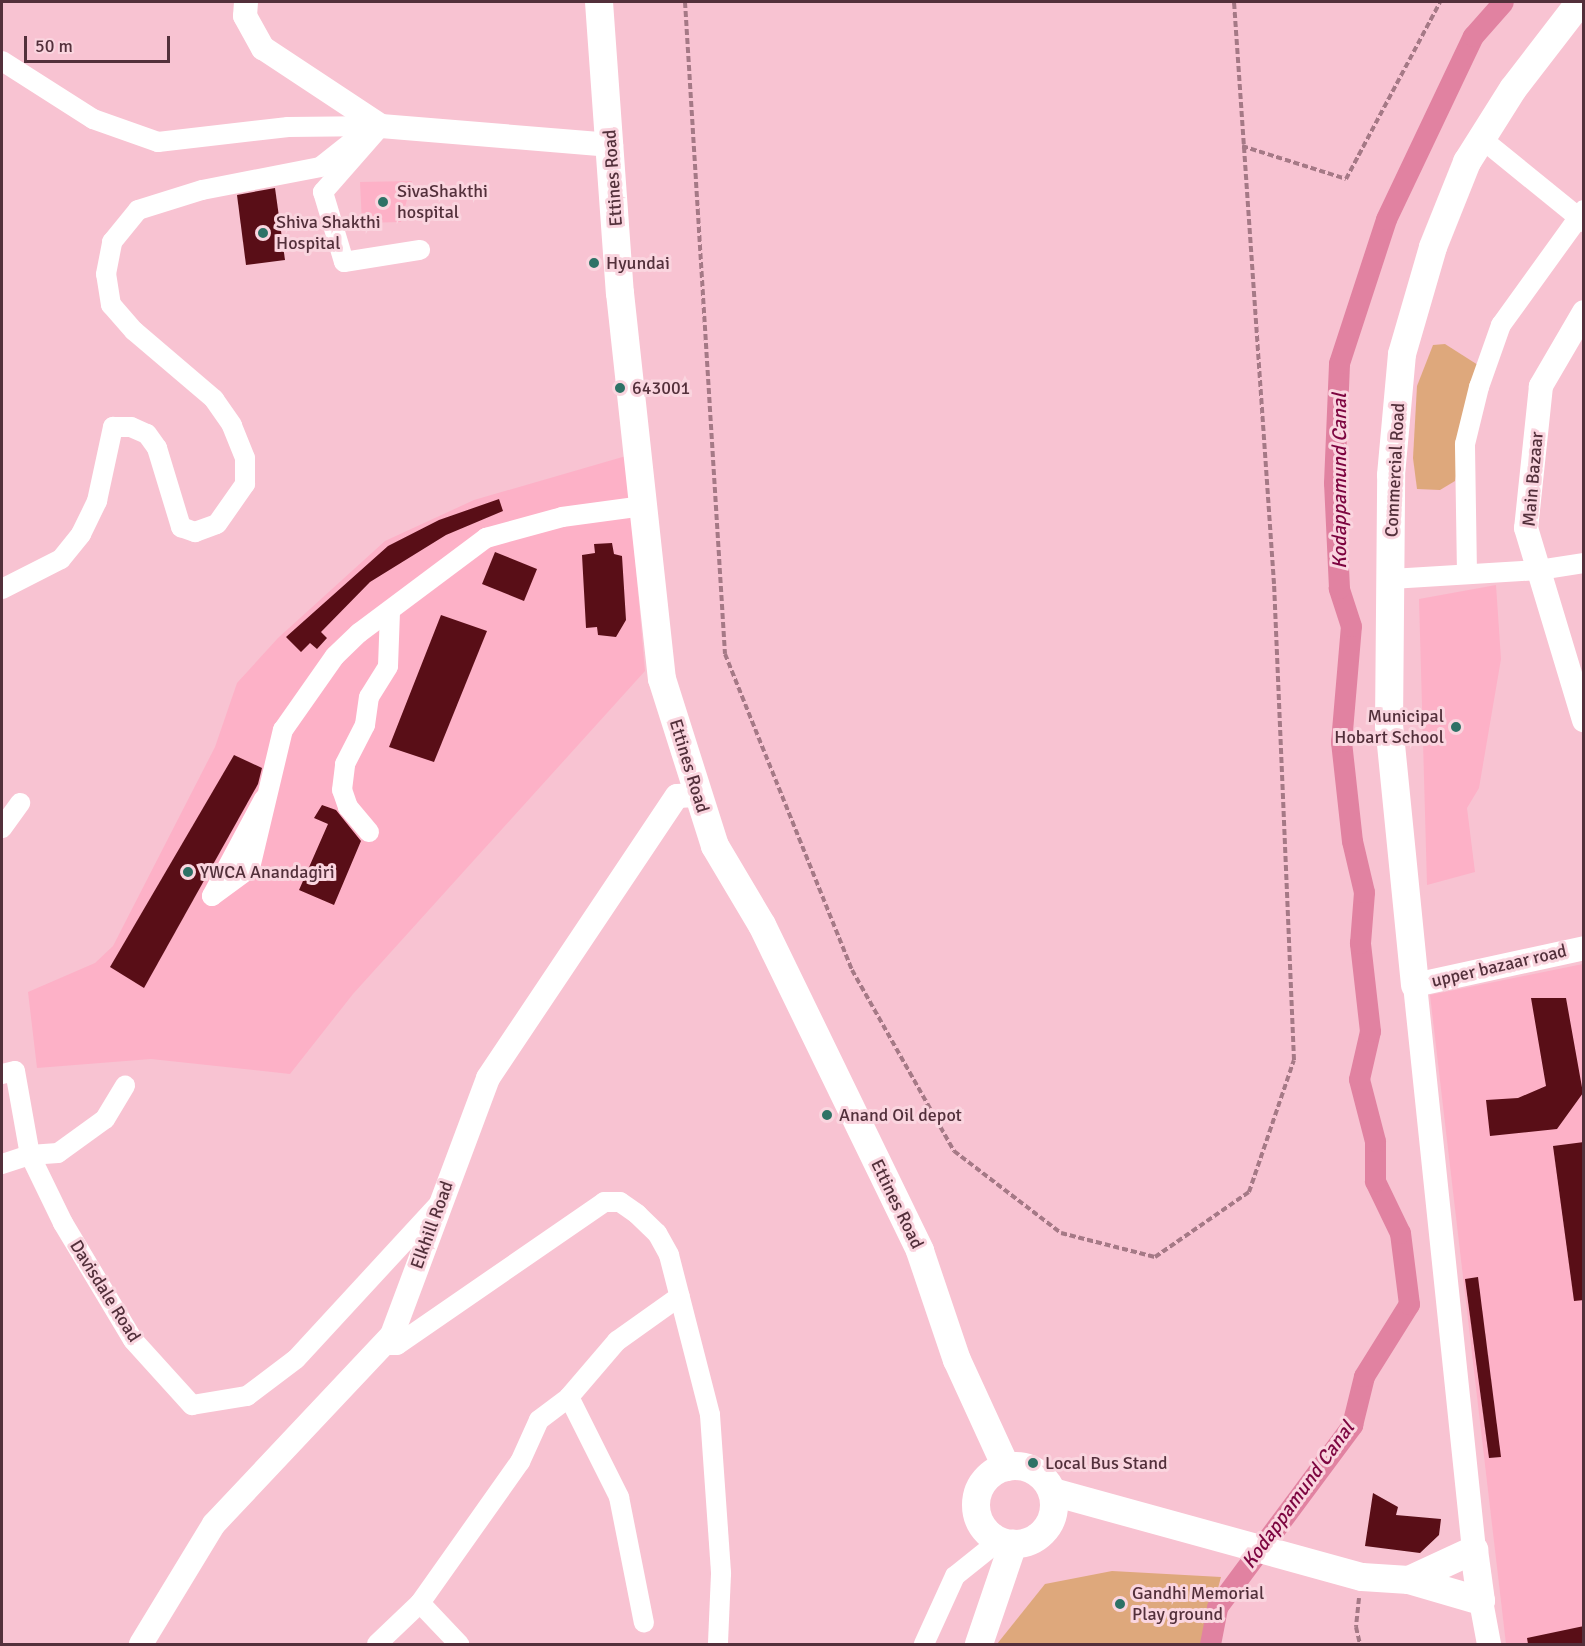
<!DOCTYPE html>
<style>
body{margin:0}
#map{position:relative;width:1585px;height:1646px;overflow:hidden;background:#f8c3d2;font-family:Signika,sans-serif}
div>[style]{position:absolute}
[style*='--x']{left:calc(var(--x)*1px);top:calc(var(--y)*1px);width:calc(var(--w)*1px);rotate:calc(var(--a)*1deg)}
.built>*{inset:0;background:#fdb1c7}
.green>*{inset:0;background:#dea87c}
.canal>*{height:21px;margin:-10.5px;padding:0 10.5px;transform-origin:10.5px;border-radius:10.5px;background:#e182a1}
.building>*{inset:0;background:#590e17}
.path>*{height:4px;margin-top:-2px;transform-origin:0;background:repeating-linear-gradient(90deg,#a57986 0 6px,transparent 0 9px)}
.minor>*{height:20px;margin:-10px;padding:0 10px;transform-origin:10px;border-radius:10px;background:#fff}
.tertiary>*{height:24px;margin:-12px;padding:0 12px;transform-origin:12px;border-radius:12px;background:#fff}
.secondary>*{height:28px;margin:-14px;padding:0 14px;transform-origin:14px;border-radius:14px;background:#fff}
.secondary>.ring{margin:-14px;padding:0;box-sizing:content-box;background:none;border:28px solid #fff;border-radius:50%}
.dots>*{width:16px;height:16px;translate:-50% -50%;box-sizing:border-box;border:3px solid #fad5df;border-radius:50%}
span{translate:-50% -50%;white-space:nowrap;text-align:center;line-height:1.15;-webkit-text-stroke:6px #fad5df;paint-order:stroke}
.street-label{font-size:18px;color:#53303b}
.poi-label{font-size:18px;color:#53303b}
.left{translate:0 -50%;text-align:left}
.right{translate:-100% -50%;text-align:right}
.water-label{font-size:20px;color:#7d0540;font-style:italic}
.frame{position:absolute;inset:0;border:3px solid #53303b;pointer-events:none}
.scale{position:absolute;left:24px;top:36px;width:146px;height:27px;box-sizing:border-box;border:3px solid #53303b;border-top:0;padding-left:8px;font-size:18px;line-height:21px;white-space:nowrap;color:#53303b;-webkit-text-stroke:4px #fad5df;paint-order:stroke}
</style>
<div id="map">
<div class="built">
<i style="clip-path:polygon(412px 181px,401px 222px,362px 223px,360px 182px)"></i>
<i style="clip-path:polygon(626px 456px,645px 671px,353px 994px,290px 1074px,151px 1059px,37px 1068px,28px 992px,95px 963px,113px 946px,215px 747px,237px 683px,278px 638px,385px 541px,474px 500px)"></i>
<i style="clip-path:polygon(1496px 585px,1501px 659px,1479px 788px,1467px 808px,1475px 872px,1427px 885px,1419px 599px)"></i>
<i style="clip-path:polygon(1583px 964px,1583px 1644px,1506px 1644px,1430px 995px)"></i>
</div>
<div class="green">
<i style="clip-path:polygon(1445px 344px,1478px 365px,1455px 481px,1440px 490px,1417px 489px,1413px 458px,1417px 386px,1433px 345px)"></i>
<i style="clip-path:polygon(1112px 1571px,1221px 1577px,1203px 1644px,997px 1644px,1045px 1584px)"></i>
</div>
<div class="canal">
<i style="--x:1210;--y:1644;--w:38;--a:-79"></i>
<i style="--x:1217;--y:1607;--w:227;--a:-53.4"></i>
<i style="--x:1352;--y:1425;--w:50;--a:-76.2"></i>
<i style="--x:1364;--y:1376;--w:85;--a:-58"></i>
<i style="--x:1409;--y:1304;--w:72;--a:-97.2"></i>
<i style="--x:1400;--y:1233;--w:58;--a:-115.7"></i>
<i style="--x:1375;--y:1181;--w:40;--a:-90"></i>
<i style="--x:1375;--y:1141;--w:64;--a:-104.5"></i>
<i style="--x:1359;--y:1079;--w:49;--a:-77.1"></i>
<i style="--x:1370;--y:1031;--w:89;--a:-96.5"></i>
<i style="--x:1360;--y:943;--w:51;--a:-85.5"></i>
<i style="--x:1364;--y:892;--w:52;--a:-103.2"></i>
<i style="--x:1352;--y:841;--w:100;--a:-96.3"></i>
<i style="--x:1341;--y:742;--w:116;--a:-85.1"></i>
<i style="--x:1351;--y:626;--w:40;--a:-108"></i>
<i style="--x:1339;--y:588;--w:105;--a:-92.7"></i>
<i style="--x:1334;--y:483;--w:120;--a:-87.6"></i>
<i style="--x:1339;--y:363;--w:151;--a:-71.9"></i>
<i style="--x:1386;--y:219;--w:203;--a:-64.6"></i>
<i style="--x:1473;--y:36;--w:45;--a:-48.6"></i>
</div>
<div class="building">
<i style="clip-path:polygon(275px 188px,285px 260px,246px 265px,237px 195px)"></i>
<i style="clip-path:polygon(499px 499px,503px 511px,446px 535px,370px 582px,321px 632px,327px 638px,317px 649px,310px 643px,301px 652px,286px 637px,388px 546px,439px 520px)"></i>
<i style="clip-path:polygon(612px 543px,614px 554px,622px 556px,626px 620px,616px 637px,598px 635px,597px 627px,586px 628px,582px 555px,595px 553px,594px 544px)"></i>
<i style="clip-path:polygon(495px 552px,537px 569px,524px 601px,482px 584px)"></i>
<i style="clip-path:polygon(441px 615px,487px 631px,434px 762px,389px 747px)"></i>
<i style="clip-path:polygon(234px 755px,262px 768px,258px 784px,144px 988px,110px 967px)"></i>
<i style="clip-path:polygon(322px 805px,336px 810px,361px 841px,334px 905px,299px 890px,328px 824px,314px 818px)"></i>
<i style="clip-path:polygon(1531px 998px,1566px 998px,1583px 1093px,1557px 1129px,1490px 1136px,1486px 1100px,1518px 1098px,1546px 1086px)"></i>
<i style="clip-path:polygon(1584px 1142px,1584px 1300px,1574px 1301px,1553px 1146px)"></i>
<i style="clip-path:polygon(1478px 1277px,1501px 1457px,1489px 1458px,1465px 1279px)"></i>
<i style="clip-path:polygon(1373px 1493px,1398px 1507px,1396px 1515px,1441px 1519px,1439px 1535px,1420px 1553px,1365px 1546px)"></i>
<i style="clip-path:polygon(1584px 1626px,1584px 1644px,1528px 1644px,1527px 1638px)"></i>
</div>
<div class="path">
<i style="--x:685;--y:2;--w:653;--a:86.49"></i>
<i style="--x:725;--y:654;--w:341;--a:68.1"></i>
<i style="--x:852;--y:970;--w:208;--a:60.6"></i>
<i style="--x:954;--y:1151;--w:135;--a:37.5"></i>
<i style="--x:1061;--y:1233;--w:97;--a:14.3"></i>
<i style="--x:1155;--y:1257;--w:114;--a:-34.7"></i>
<i style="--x:1249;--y:1192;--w:139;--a:-71.2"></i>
<i style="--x:1294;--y:1060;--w:476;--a:-92.4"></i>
<i style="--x:1274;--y:584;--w:583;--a:-93.93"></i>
<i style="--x:1242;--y:146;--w:109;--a:17.6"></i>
<i style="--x:1346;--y:179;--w:200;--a:-62"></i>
<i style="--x:1359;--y:1598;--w:29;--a:96"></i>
<i style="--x:1356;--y:1627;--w:17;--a:77"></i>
</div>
<div class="minor">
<i style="--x:2;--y:61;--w:108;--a:32.5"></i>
<i style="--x:93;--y:119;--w:69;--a:19.5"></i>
<i style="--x:158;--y:142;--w:131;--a:-6.6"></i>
<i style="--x:288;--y:127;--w:93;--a:-0.6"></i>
<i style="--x:381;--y:126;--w:88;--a:131.3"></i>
<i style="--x:323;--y:192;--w:73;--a:73.3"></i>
<i style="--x:344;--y:262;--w:77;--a:-9"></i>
<i style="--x:1482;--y:139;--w:132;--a:39.1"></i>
<i style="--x:1467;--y:574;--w:130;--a:-90.9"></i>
<i style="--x:1465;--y:444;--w:59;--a:-76.2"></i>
<i style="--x:1479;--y:387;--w:66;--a:-70.5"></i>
<i style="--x:1501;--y:325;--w:142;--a:-54.2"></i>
<i style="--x:1391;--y:579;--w:148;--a:-3.5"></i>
<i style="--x:1539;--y:570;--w:46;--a:-8.8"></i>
<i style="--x:2;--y:589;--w:66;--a:-27"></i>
<i style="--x:61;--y:559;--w:32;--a:-51"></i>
<i style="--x:81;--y:534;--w:37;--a:-64"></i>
<i style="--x:97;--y:501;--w:76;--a:-77.8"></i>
<i style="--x:113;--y:427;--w:18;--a:0"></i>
<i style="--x:131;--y:427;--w:17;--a:24"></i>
<i style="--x:147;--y:434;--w:17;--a:54"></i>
<i style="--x:157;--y:448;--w:83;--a:73.1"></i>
<i style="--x:181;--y:527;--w:15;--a:20"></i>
<i style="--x:195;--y:532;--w:23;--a:-20"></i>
<i style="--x:217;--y:524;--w:49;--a:-55"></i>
<i style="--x:245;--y:484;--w:26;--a:-90"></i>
<i style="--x:245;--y:458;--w:35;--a:-112"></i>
<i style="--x:232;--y:425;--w:32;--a:-125"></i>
<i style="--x:214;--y:399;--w:105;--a:-139.6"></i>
<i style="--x:134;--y:331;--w:35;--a:-131"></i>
<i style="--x:111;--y:305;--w:31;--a:-99"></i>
<i style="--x:106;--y:274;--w:33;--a:-79"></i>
<i style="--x:112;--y:242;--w:41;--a:-50.9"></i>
<i style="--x:138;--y:210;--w:67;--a:-17.4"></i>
<i style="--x:202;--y:190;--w:120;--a:-11"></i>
<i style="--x:320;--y:167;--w:66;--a:-38.3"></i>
<i style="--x:264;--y:799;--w:110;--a:118.2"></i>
<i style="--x:212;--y:896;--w:47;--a:-36.4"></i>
<i style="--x:250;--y:868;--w:142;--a:-76.6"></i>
<i style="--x:283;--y:730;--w:90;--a:-54.9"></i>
<i style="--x:335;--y:656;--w:33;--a:-44"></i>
<i style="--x:359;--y:633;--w:159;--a:-36.8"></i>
<i style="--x:486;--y:538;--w:79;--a:-15.4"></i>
<i style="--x:562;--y:517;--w:82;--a:-7.7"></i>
<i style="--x:2;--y:828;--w:31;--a:-54"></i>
<i style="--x:369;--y:832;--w:33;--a:-130"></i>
<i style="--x:348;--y:807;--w:18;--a:-109"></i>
<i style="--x:342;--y:790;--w:26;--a:-83"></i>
<i style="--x:345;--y:764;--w:44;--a:-62.9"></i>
<i style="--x:365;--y:725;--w:28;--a:-82"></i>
<i style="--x:369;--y:697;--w:36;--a:-58"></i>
<i style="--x:388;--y:666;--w:55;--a:-87.9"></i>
<i style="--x:2;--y:1074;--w:13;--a:-13"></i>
<i style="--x:15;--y:1071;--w:85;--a:79.9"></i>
<i style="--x:30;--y:1155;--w:28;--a:-4"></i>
<i style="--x:58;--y:1153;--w:58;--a:-35.9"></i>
<i style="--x:105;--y:1119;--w:39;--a:-59"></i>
<i style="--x:2;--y:1164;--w:29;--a:-18"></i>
<i style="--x:30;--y:1155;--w:76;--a:64.1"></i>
<i style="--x:63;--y:1223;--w:136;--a:59.1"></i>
<i style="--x:133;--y:1340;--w:88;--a:47.8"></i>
<i style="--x:192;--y:1405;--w:56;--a:-9.3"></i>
<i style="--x:247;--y:1396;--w:61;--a:-37.1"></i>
<i style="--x:296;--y:1359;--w:209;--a:-47.3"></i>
<i style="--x:382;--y:1345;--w:15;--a:0"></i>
<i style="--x:397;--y:1345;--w:252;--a:-34.6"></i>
<i style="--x:604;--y:1202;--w:16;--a:0"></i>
<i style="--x:620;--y:1202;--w:21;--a:35"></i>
<i style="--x:637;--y:1214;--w:28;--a:44"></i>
<i style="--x:657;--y:1233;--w:25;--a:61"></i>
<i style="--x:669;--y:1255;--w:165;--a:75.6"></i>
<i style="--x:710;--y:1415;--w:159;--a:86"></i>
<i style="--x:721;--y:1574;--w:70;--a:92.5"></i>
<i style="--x:569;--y:1397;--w:112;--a:63.4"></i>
<i style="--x:619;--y:1497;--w:128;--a:78.8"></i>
<i style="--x:420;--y:1603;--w:57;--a:46.4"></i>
<i style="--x:377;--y:1644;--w:59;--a:-43.6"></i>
<i style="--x:420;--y:1603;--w:173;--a:-54.7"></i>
<i style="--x:520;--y:1462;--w:46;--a:-65.7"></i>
<i style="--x:539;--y:1420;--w:38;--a:-37"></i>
<i style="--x:569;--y:1397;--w:74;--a:-49.4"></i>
<i style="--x:617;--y:1341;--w:77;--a:-35.5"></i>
<i style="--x:924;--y:1644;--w:75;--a:-65.5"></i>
<i style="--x:955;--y:1576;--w:58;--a:-38.7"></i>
</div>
<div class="tertiary">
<i style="--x:246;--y:2;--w:14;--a:94"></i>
<i style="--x:245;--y:16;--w:37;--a:61"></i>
<i style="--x:263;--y:48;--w:141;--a:33.5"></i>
<i style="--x:381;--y:126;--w:231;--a:4.7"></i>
<i style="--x:1584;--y:312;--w:86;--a:120.2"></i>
<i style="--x:1541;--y:386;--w:143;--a:96"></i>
<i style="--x:1526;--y:528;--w:201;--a:73.2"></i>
<i style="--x:1474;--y:1550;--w:568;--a:-95.96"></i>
<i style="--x:1415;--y:985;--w:173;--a:-12.3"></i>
<i style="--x:1481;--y:1601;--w:44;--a:79.5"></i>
<i style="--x:141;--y:1644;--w:140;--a:-58.7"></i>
<i style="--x:214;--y:1524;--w:260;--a:-46.7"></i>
<i style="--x:392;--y:1335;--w:274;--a:-69.5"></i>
<i style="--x:488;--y:1078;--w:339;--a:-56.2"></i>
<i style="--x:677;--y:796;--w:20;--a:-3"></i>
</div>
<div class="secondary">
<i style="--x:599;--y:2;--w:292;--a:85.9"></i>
<i style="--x:620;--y:293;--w:388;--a:83.8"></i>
<i style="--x:662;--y:679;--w:175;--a:72.4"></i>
<i style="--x:715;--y:846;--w:92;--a:59.3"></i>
<i style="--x:762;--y:925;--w:362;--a:64.1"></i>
<i style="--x:920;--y:1251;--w:115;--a:71.3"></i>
<i style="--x:957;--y:1360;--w:118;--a:65.4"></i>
<i style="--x:1415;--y:985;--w:260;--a:-95.7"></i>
<i style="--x:1389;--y:726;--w:251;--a:-89.5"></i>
<i style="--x:1391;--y:475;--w:121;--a:-84.8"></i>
<i style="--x:1402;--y:354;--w:111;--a:-73.8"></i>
<i style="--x:1433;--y:247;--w:92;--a:-68.2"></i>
<i style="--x:1467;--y:162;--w:86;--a:-57.8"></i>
<i style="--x:1513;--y:89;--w:110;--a:-52.4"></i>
<i class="ring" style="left:976px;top:1466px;width:50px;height:50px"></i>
<i style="--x:1053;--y:1492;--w:320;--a:15.4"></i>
<i style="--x:1362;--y:1577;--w:47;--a:3.7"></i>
<i style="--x:1474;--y:1550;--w:51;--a:82.2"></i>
<i style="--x:1481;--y:1601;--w:75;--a:-163.7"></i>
<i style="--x:1409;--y:1580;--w:72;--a:-24.8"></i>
<i style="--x:979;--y:1644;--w:106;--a:-71.2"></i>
</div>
<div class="dots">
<i style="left:383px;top:202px;background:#2d7266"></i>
<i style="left:263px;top:233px;background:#2d7266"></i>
<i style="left:594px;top:263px;background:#2d7266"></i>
<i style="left:620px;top:388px;background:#2d7266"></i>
<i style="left:1456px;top:727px;background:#2d7266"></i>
<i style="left:188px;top:872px;background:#2d7266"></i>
<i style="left:827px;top:1115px;background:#2d7266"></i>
<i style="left:1033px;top:1463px;background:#2d7266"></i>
<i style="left:1120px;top:1604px;background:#2d7266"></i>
</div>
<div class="street-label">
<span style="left:613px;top:178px;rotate:-94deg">Ettines Road</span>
<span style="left:1395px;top:470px;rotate:-87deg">Commercial Road</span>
<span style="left:1533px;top:479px;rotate:-85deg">Main Bazaar</span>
<span style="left:689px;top:766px;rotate:73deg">Ettines Road</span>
<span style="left:1499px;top:966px;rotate:-13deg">upper bazaar road</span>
<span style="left:897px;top:1204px;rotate:64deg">Ettines Road</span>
<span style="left:432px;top:1225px;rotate:-70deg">Elkhill Road</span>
<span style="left:105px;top:1291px;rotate:58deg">Davisdale Road</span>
</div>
<div class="poi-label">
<span class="left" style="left:397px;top:202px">SivaShakthi<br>hospital</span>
<span class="left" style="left:276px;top:233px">Shiva Shakthi<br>Hospital</span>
<span class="left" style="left:606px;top:263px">Hyundai</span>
<span class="left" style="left:632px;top:388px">643001</span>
<span class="right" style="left:1444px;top:727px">Municipal<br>Hobart School</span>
<span class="left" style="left:200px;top:872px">YWCA Anandagiri</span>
<span class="left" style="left:839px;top:1115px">Anand Oil depot</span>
<span class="left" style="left:1045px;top:1463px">Local Bus Stand</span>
<span class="left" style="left:1132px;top:1604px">Gandhi Memorial<br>Play ground</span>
</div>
<div class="water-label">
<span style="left:1339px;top:481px;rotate:-90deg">Kodappamund Canal</span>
<span style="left:1298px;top:1495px;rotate:-54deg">Kodappamund Canal</span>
</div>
<div class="frame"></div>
<div class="scale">50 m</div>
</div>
